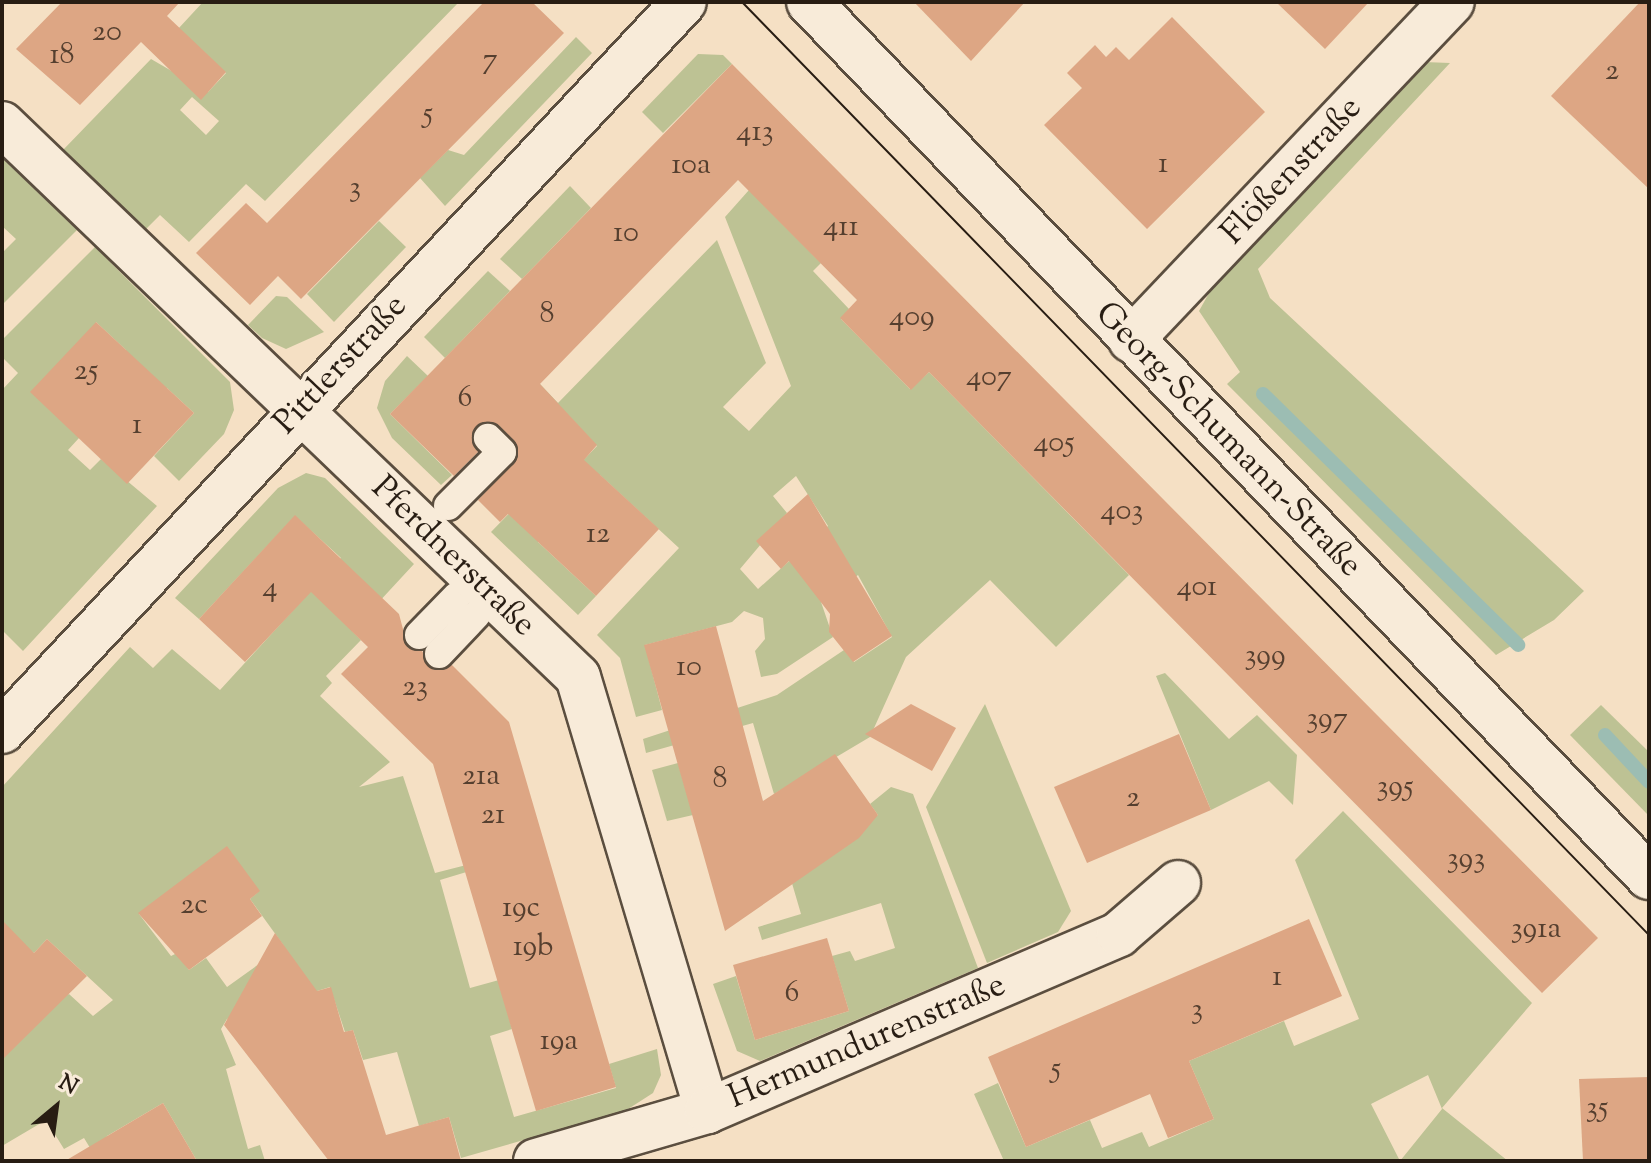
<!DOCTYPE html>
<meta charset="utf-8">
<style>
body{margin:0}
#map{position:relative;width:1651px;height:1163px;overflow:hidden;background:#f5e0c4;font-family:"Sorts Mill Goudy",serif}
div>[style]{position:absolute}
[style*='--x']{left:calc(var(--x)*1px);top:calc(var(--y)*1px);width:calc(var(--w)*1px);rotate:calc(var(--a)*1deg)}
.green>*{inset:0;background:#bdc294}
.stream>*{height:14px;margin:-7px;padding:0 7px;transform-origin:7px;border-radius:7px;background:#9cbdb3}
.building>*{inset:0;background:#dda684}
.roads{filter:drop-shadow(2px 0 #5b4e3f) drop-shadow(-2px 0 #5b4e3f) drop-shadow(0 2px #5b4e3f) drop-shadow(0 -2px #5b4e3f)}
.service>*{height:28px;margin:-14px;padding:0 14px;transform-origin:14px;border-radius:14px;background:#f8ebd9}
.minor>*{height:44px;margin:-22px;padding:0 22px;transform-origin:22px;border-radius:22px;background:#f8ebd9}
.tertiary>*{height:44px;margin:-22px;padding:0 22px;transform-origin:22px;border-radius:22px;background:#f8ebd9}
.tram>*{height:2px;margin:-1px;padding:0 1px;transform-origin:1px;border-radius:1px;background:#281d13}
span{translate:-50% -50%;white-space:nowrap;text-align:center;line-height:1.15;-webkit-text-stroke:8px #f8ebd9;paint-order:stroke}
.number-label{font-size:30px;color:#553f2f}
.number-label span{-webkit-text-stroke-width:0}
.street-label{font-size:34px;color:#281d13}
.frame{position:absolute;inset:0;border:4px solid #281d13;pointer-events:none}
.north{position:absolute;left:16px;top:1067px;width:80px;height:80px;-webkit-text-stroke:6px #f8ebd9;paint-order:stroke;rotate:29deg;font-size:22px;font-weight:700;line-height:32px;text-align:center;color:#281d13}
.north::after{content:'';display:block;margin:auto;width:28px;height:36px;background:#281d13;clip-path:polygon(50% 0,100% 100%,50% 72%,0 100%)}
</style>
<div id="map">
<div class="green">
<i style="clip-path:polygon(evenodd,203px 2px,459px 2px,265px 201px,246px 184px,189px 242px,160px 215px,145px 230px,63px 150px,151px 59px,208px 92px,226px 73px,178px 29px,203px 2px,192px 97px,219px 121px,206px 135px,180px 110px,192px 97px)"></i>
<i style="clip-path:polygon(576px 37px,592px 53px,445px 206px,420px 178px,448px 150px,464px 155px)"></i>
<i style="clip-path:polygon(698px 54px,723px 55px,732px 64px,663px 133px,642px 112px)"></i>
<i style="clip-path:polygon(1424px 62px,1450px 63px,1258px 269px,1270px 298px,1584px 591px,1554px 620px,1496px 655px,1227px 384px,1240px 372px,1199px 311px,1213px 286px)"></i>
<i style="clip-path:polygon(2px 158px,77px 230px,2px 305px,2px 253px,16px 239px,2px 226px)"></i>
<i style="clip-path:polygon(570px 186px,591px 208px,522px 279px,500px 259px)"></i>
<i style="clip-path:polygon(evenodd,749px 190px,821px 263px,813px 271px,849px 309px,841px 319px,910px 389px,929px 372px,1129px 575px,1056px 647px,990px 580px,906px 657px,870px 737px,774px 794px,753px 723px,646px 753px,643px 739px,777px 695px,844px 650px,854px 662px,892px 637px,858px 575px,821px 602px,833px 637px,777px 674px,761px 677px,755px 651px,765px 639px,763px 618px,744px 611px,732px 622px,645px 645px,662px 710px,636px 717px,620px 658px,597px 635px,679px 548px,600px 475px,538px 542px,596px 596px,578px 615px,491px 532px,537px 485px,495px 431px,540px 384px,558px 403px,717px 240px,766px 363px,723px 407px,749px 431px,791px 386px,725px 217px,749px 190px,568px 415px,597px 446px,571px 473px,568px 415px,749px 190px,796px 476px,828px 526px,758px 589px,740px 569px,787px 513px,773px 496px,796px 476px)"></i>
<i style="clip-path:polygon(379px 221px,406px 247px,334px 322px,307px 294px)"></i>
<i style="clip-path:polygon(95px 247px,230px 382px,234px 410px,224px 434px,179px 481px,154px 456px,194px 413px,167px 388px,154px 401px,114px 363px,126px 350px,96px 322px,79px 438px,68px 450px,90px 470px,101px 459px,157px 506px,23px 651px,2px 630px,2px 390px,18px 373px,2px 357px,2px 340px)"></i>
<i style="clip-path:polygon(488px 271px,510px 291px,445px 358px,424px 337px)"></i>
<i style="clip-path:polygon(276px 296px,287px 297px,324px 332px,286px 349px,262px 338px,248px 325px)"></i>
<i style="clip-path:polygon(407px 356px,428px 376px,390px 414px,452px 475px,441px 485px,392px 438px,377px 408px,385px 381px)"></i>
<i style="clip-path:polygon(evenodd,306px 473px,325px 478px,414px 564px,352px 631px,361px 640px,326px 676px,332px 683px,320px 696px,390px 762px,359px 787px,403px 776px,435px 873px,482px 861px,483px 867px,440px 880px,470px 988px,499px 980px,512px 1029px,490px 1036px,514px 1117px,616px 1088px,609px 1064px,657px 1049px,661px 1075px,653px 1093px,625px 1111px,461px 1158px,449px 1117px,419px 1126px,397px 1052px,363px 1060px,353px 1030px,345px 1032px,330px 987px,227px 1019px,221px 1029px,236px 1065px,226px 1069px,248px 1149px,260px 1145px,265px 1161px,197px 1161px,163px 1103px,107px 1136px,98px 1161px,84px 1138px,64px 1149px,46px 1120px,2px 1146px,2px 1033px,69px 994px,93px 1016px,113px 1000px,47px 939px,34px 953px,2px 930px,2px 787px,130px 647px,153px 668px,172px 649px,220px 690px,341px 558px,295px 516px,199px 619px,175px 598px,278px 488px,306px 473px,259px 891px,250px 899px,284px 946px,227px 987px,206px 958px,189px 970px,177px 953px,171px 956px,139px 914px,259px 891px)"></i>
<i style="clip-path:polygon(1165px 673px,1229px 739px,1257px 715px,1297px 755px,1293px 805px,1269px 781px,1211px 810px,1156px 676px)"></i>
<i style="clip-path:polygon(985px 704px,1071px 911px,1058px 932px,987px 963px,926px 807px)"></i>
<i style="clip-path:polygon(1601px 705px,1649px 752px,1649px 816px,1570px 735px)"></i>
<i style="clip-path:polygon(678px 763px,693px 815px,667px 821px,652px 770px)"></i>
<i style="clip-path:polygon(891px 787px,913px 794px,978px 968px,760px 1061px,737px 1051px,713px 984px,736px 976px,755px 1040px,849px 1011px,832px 956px,850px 951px,855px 961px,895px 948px,881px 903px,762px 940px,758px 927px,801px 914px,784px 856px,878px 815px,870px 804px)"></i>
<i style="clip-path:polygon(evenodd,1343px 811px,1532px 1003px,1442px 1108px,1508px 1161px,1004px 1161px,974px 1094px,998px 1083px,1026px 1147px,1090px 1120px,1102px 1148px,1142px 1132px,1149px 1147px,1214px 1119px,1189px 1061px,1284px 1021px,1294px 1046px,1359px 1019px,1295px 860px,1343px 811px,1428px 1075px,1442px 1109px,1400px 1161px,1371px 1104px,1428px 1075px)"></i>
</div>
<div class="stream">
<i style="--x:1263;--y:394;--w:358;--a:44.5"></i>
<i style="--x:1605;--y:735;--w:64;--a:46.9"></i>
</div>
<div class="building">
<i style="clip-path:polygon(62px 2px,180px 2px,167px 16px,226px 72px,201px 100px,141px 42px,80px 105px,16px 49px)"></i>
<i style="clip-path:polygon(484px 2px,532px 2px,564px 33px,301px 299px,278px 276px,250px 305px,196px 253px,246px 203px,267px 223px)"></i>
<i style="clip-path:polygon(914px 2px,1025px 2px,971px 61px)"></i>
<i style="clip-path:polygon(1276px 2px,1369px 2px,1325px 49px)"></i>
<i style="clip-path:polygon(1640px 2px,1649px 2px,1649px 189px,1551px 96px)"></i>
<i style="clip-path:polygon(1172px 17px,1265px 112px,1147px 229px,1044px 125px,1082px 88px,1067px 73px,1095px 45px,1106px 57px,1116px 47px,1129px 60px)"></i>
<i style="clip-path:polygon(732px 64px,1598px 938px,1542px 993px,929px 372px,911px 390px,840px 318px,857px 300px,738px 180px,540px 384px,597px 445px,584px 460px,659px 529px,596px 596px,508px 514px,500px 522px,478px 500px,518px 457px,500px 426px,476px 427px,478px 452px,454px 476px,390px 414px)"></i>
<i style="clip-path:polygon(96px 322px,194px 413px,127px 484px,30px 392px)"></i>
<i style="clip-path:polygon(808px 494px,892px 636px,853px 662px,829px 632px,830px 614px,789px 561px,781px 569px,756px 541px)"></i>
<i style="clip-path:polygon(295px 515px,399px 614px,408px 648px,422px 651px,434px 670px,452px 665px,509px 722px,616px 1087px,536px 1111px,433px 764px,341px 674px,368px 647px,311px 592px,245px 662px,199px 619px)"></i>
<i style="clip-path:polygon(716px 626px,763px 801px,835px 754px,878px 815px,859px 838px,725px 931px,644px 645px)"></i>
<i style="clip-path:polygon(911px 704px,956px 728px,932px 771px,865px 734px)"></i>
<i style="clip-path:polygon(1179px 734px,1211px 810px,1087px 863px,1054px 787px)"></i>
<i style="clip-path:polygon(227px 846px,260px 891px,250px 899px,262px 916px,189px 970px,138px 913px)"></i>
<i style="clip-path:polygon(1309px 919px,1342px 996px,1189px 1061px,1214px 1119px,1168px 1138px,1150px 1094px,1026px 1147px,988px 1057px)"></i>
<i style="clip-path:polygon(2px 920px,34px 953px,47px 939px,87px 976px,2px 1060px)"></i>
<i style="clip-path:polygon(275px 933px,317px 991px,331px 987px,344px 1032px,353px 1030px,386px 1135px,449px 1117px,461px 1161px,329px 1161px,224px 1025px)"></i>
<i style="clip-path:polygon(827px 938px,849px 1011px,755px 1040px,733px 965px)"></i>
<i style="clip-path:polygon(1649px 1077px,1649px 1161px,1583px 1161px,1579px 1079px)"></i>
<i style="clip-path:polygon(163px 1103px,197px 1161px,65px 1161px)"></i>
</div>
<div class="roads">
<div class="service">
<i style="--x:448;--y:506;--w:76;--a:-45"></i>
<i style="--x:502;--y:452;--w:20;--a:-135"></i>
<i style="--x:419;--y:635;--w:54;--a:-45.7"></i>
<i style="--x:439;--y:654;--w:54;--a:-46.5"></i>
</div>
<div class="minor">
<i style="--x:2;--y:124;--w:798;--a:43.83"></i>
<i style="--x:578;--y:677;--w:453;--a:73.4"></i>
<i style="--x:1131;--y:340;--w:466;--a:-46.5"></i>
<i style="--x:2;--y:731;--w:998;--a:-46.91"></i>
<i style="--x:536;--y:1161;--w:178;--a:-16.3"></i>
<i style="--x:707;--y:1111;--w:448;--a:-23.2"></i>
<i style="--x:1119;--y:934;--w:78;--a:-40.8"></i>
</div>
<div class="tertiary">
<i style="--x:809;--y:2;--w:1213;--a:46.17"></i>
</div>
</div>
<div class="tram">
<i style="--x:742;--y:2;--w:1301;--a:45.81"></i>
</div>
<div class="number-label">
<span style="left:107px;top:33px">20</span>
<span style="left:62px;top:56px">18</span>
<span style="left:490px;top:61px">7</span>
<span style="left:1612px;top:72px">2</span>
<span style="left:428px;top:115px">5</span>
<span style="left:755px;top:133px">413</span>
<span style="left:1163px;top:165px">1</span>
<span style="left:691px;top:166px">10a</span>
<span style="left:355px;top:189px">3</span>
<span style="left:841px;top:228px">411</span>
<span style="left:626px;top:234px">10</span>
<span style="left:547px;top:315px">8</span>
<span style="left:912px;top:318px">409</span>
<span style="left:86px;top:372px">25</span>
<span style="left:989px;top:378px">407</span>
<span style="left:465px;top:399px">6</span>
<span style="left:137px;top:426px">1</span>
<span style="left:1054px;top:444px">405</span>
<span style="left:1122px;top:512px">403</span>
<span style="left:598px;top:535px">12</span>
<span style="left:1197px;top:588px">401</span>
<span style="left:270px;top:589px">4</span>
<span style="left:1265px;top:657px">399</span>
<span style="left:689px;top:668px">10</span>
<span style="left:415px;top:688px">23</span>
<span style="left:1327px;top:720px">397</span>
<span style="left:481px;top:777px">21a</span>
<span style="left:720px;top:780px">8</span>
<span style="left:1395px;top:788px">395</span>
<span style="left:1133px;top:799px">2</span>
<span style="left:493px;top:816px">21</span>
<span style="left:1466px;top:860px">393</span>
<span style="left:194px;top:906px">2c</span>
<span style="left:521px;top:909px">19c</span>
<span style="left:1536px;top:930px">391a</span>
<span style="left:533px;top:948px">19b</span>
<span style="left:1277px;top:978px">1</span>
<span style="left:792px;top:994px">6</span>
<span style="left:1197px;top:1011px">3</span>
<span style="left:559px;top:1042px">19a</span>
<span style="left:1056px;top:1070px">5</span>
<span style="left:1597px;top:1109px">35</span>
</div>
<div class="street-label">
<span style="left:1292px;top:171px;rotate:-47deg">Flößenstraße</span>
<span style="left:341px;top:365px;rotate:-47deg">Pittlerstraße</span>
<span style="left:1228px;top:440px;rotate:46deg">Georg-Schumann-Straße</span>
<span style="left:453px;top:557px;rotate:44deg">Pferdnerstraße</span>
<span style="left:867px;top:1042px;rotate:-23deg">Hermundurenstraße</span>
</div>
<div class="frame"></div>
<div class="north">N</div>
</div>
